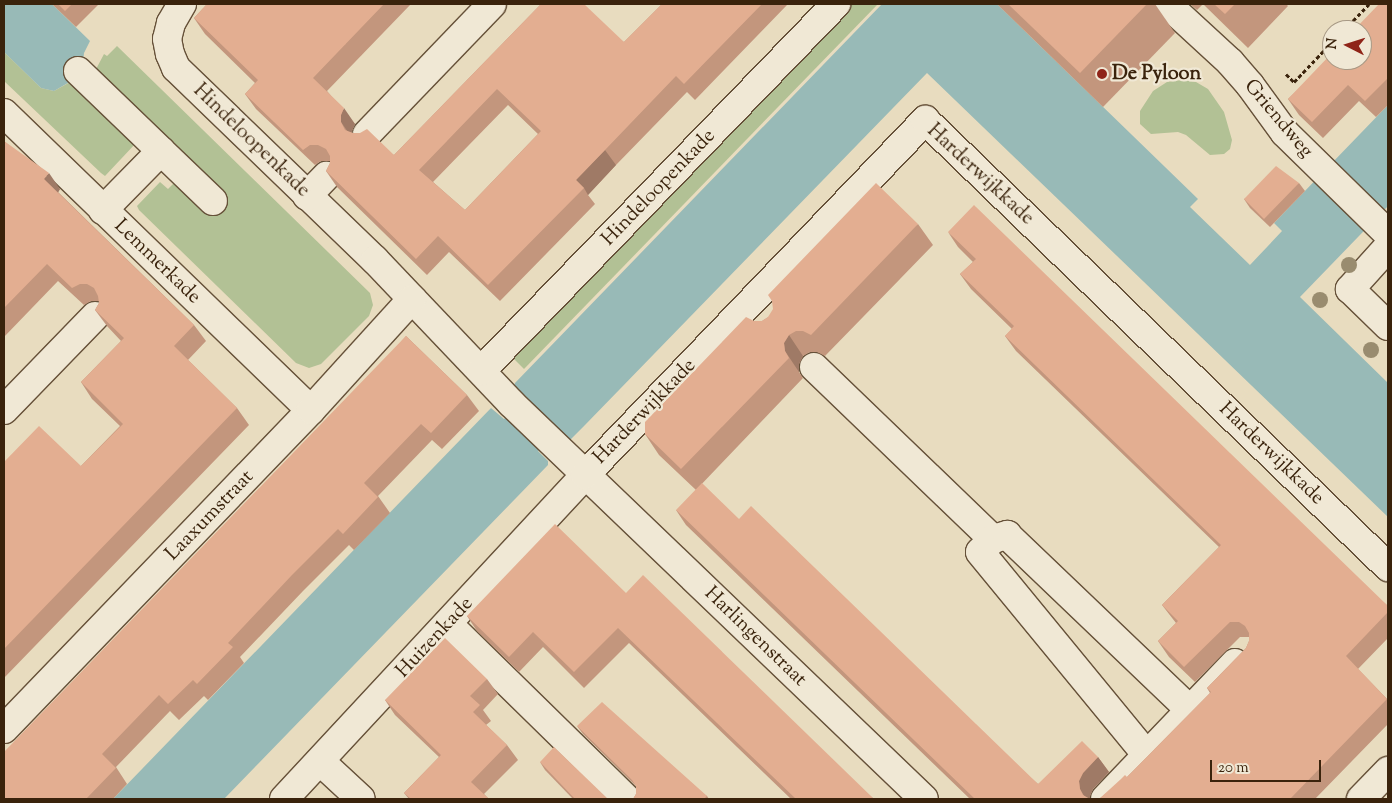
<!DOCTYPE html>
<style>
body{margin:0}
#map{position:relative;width:1392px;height:803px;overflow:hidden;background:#e8dcbf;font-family:"Sorts Mill Goudy",serif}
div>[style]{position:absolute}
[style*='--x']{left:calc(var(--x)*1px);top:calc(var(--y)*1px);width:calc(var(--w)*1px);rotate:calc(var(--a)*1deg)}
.green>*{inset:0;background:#b2c195}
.water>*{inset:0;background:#98bab7}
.path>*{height:3px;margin-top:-1.5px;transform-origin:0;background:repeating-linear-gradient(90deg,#3a230c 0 4px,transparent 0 6.5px)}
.roads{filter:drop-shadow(1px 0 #665139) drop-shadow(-1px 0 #665139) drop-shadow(0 1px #665139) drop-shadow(0 -1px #665139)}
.minor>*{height:28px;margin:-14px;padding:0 14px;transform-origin:14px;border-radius:14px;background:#f0e8d5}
.trees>*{width:16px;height:16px;margin:-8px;border-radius:50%;background:#998c6f}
.wall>*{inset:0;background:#c3967d}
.shaded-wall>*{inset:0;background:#9f7a66}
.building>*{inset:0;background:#e3ae91}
.dots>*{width:14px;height:14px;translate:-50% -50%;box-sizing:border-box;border:2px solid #f0e8d5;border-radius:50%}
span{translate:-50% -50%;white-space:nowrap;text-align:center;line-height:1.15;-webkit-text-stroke:4.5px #f0e8d5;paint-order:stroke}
.poi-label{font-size:20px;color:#3a230c;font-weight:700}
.left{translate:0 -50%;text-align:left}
.street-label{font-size:20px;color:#3a230c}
.frame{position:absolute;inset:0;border:5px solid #3a230c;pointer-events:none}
.north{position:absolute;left:1322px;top:20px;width:50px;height:50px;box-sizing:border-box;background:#f0e8d5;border:1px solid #a79985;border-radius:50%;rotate:275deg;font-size:14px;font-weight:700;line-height:20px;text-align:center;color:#3a230c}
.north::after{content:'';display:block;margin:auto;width:18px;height:22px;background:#8f2418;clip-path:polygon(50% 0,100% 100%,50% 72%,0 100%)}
.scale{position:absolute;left:1210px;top:760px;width:111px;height:22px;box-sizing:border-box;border:2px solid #3a230c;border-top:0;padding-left:6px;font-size:15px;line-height:18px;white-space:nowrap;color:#3a230c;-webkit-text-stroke:4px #f0e8d5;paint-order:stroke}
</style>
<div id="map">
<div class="green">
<i style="clip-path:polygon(851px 4px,878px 4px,524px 369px,511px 356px)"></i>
<i style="clip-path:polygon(117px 46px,370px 293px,373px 305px,369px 316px,321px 364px,309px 368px,296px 363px,139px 210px,137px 206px,160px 182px,168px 189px,176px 181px,94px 73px,104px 54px,107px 56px)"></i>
<i style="clip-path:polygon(4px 52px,41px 88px,54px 91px,72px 81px,136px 143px,105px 176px,101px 173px,4px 81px)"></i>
<i style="clip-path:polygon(1182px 80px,1196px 82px,1208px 89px,1224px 112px,1232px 140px,1230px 149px,1224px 154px,1210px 155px,1186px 135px,1178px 132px,1151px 134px,1140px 124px,1140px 111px,1153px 91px,1167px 82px)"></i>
</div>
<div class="water">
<i style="clip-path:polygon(4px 4px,52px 4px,90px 41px,84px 53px,83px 62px,73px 80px,54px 91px,41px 88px,4px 52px)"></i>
<i style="clip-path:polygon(882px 4px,997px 4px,1198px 199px,1190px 207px,1250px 265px,1282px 231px,1274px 223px,1388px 105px,1388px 206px,1300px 297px,1388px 383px,1388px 517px,927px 73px,585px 425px,570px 440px,558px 429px,538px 451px,548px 461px,548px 465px,224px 799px,113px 799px,491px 408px,504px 419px,526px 397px,514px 386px,515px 383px)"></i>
</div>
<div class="path">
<i style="--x:1344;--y:30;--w:36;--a:-46"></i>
<i style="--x:1286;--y:74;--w:11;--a:45"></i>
<i style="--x:1294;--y:82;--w:55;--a:-46.5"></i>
</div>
<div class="roads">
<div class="minor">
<i style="--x:182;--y:4;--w:22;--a:120"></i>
<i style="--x:171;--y:23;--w:16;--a:104"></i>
<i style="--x:167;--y:39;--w:15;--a:79"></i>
<i style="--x:170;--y:54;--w:15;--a:67"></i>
<i style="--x:176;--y:68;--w:277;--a:44"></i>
<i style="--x:375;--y:260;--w:197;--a:46.4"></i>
<i style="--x:511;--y:403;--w:572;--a:43.8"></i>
<i style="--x:1167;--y:4;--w:86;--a:42.6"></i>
<i style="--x:1230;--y:62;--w:30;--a:49"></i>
<i style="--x:1250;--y:85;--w:59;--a:53.9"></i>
<i style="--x:1285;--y:133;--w:144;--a:44.4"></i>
<i style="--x:78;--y:71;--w:115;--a:43.9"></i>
<i style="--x:161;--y:151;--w:83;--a:134.5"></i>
<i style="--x:4;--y:113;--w:427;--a:44.1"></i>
<i style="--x:367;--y:134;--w:180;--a:-46.1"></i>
<i style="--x:161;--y:151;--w:72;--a:43.9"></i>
<i style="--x:307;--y:196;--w:28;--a:-46"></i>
<i style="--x:1388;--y:247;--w:57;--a:132.1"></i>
<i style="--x:1350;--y:289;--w:53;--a:44.2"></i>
<i style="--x:814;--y:367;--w:248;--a:43.9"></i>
<i style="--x:993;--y:539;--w:18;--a:135"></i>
<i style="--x:980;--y:552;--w:263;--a:50.6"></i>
<i style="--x:481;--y:371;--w:511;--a:-45.95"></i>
<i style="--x:4;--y:410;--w:131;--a:-45.9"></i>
<i style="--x:993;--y:539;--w:15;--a:-16"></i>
<i style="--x:1007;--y:535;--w:253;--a:43.7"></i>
<i style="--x:448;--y:624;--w:250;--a:44.4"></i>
<i style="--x:4;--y:729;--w:443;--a:-46.1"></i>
<i style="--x:311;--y:410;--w:150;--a:-47.7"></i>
<i style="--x:321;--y:762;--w:54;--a:42.8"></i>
<i style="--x:284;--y:799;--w:442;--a:-47.1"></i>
<i style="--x:585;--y:475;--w:492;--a:-46.2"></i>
<i style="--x:925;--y:120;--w:644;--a:43.99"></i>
<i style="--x:1105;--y:799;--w:188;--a:-46.3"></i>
<i style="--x:1361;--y:799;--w:39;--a:-46"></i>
</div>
</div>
<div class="trees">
<i style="left:1349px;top:265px"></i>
<i style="left:1320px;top:300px"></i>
<i style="left:1371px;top:350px"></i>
</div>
<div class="wall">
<i style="clip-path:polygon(52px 4px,99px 4px,76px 27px)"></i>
<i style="clip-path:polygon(evenodd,207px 4px,411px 4px,327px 91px,355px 124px,352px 131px,352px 133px,394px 155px,541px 4px,624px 42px,662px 4px,788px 4px,695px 100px,687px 92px,616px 165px,588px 195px,595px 204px,500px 301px,449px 252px,427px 275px,337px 187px,326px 171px,330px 163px,330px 161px,321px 161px,315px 165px,256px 109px,245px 94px,255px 83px,205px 34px,194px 18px,207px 4px,508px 105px,538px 134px,465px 210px,433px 182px,508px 105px)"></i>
<i style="clip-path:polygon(997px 4px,1155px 4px,1175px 33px,1103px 107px)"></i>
<i style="clip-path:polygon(1190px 4px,1286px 4px,1288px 6px,1248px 48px,1203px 4px,1197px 10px)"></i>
<i style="clip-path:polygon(1388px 4px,1388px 105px,1376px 117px,1359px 101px,1323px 138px,1299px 115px,1288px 99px)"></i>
<i style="clip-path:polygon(4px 141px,60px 189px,58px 192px,194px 325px,206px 341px,188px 360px,237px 408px,249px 425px,4px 678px,4px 462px,81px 466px,120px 426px,92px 399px,81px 382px,121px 341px,107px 326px,95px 310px,99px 303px,99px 301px,91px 301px,84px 305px,58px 281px,4px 337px)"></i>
<i style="clip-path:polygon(1299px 183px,1305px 191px,1270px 227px,1250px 208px,1244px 199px)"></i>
<i style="clip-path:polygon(918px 224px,933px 245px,825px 356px,817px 352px,810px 352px,803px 356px,799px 364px,799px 372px,803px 378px,696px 490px,659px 455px,645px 434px,754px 321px,762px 321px)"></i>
<i style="clip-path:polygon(948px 232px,1388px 606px,1388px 638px,1358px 669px,1388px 700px,1388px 724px,1315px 799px,970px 799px,686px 525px,676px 510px,739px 519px,1038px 784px,1098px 757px,1109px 772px,1093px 789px,1090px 796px,1090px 799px,1099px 799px,1127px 777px,1210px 693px,1207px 688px,1246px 648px,1249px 641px,1249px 637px,1240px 637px,1195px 682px,1169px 657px,1158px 641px,1176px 623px,1162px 605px,1219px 547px,1016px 351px,1005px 336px,1012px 329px,971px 289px,960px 274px,973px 262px,958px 247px)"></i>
<i style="clip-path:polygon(406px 336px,467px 395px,479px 411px,442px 449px,432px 440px,378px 496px,390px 513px,354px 550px,349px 545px,303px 591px,240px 657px,244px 663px,208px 700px,204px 696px,179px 720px,170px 711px,116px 767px,127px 784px,113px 799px,4px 799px)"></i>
<i style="clip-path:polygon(626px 593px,874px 799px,791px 799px,629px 643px,584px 688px,543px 647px,519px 672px,477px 631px,467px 616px)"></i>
<i style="clip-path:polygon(487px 679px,498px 694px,483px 710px,491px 721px,486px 725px,507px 745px,518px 760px,484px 794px,489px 799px,409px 799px,404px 793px,439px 757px,395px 715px,385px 700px)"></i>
<i style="clip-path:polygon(577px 726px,707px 796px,709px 799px,633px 799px,636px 794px,636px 786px,583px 734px)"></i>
<i style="clip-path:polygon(540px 762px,608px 799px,573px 799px,545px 770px)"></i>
</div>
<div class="shaded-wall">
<i style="clip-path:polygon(344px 108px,355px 124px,352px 131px,352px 138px,341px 122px,341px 115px)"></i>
<i style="clip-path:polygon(605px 150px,616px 165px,588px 195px,584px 188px,576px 180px)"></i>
<i style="clip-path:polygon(49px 173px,60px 189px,56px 196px,44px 179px)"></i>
<i style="clip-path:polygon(789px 335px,803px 356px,799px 364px,799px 372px,803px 378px,785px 351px,784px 343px)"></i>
<i style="clip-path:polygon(1098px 757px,1109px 772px,1093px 789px,1090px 796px,1090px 799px,1086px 799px,1080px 789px,1079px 781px,1083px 773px)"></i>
</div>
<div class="building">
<i style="clip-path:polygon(58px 4px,72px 4px,65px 11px)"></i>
<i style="clip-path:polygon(evenodd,207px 4px,384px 4px,313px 78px,344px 108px,341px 115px,341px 122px,345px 130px,353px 133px,360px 133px,367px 129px,394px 155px,541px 4px,584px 4px,624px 42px,662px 4px,762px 4px,684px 84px,676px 76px,605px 150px,576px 180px,584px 188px,488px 285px,438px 236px,416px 259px,326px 171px,330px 163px,330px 156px,326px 149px,318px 145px,310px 145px,303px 150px,245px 94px,258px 80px,194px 18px,207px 4px,497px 89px,541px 131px,465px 210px,419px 170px,497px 89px)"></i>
<i style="clip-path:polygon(1008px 4px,1147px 4px,1080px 73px)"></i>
<i style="clip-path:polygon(1214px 4px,1235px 4px,1225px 14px)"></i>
<i style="clip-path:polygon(1379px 4px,1388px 4px,1388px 78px,1365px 101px,1348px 85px,1312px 122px,1288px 99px,1332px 53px,1332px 60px,1362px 60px,1362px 30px,1354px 30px)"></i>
<i style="clip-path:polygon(4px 141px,49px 173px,44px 179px,194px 325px,174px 346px,237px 408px,4px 649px,4px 462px,39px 426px,81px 466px,123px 424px,81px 382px,124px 338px,95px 310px,99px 303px,98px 296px,94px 288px,87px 284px,80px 284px,72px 288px,47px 264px,4px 308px)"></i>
<i style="clip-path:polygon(1276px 166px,1299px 183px,1264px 219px,1244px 199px)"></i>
<i style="clip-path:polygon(876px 183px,918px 224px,811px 335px,803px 331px,796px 331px,789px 335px,784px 343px,785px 351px,789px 358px,681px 469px,645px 434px,645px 422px,746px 317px,754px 321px,762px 321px,768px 317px,773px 309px,772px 301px,768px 295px)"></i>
<i style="clip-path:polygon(974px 205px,1388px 606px,1388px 612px,1346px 656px,1387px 699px,1290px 799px,975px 799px,676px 510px,702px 483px,739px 519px,751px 506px,1038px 784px,1082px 741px,1098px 757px,1083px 773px,1079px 781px,1080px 789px,1083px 795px,1090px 799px,1099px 799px,1121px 779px,1125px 775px,1127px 777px,1211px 692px,1207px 688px,1246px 648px,1249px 641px,1249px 633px,1245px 626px,1239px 622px,1230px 622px,1184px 667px,1158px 641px,1178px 621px,1162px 605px,1221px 545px,1005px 336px,1014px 326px,960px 274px,976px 259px,948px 232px)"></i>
<i style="clip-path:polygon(406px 336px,467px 395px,431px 433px,421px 424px,364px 483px,378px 497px,343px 534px,338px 529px,292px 575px,228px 643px,233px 647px,197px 684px,193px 680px,168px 704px,159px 695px,102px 754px,116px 768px,86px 799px,4px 799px,4px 752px)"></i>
<i style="clip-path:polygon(555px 524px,626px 593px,643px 575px,874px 799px,796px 799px,618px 628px,574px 672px,533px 632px,509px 657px,467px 616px)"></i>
<i style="clip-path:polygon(445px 638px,487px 679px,470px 696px,480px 705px,473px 712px,507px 745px,471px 782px,489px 799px,411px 799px,404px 793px,441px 755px,385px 700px)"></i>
<i style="clip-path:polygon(602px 702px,707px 796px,704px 799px,633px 799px,636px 794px,636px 786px,632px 780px,577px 726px)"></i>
<i style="clip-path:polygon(554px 747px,608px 799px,575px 799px,540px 762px)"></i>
</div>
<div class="dots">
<i style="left:1102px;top:74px;background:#8f2418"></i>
</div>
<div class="poi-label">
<span class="left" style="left:1112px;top:74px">De Pyloon</span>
</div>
<div class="street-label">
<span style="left:1278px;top:119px;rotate:50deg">Griendweg</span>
<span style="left:251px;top:141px;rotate:44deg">Hindeloopenkade</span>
<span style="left:980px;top:175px;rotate:43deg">Harderwijkkade</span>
<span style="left:659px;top:188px;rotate:-46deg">Hindeloopenkade</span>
<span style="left:157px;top:262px;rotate:44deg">Lemmerkade</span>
<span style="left:645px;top:412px;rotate:-46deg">Harderwijkkade</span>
<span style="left:1271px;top:454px;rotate:44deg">Harderwijkkade</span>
<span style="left:210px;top:516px;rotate:-46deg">Laaxumstraat</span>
<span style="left:755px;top:637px;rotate:44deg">Harlingenstraat</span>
<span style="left:435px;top:638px;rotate:-47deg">Huizenkade</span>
</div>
<div class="frame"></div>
<div class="north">N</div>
<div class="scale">20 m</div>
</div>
